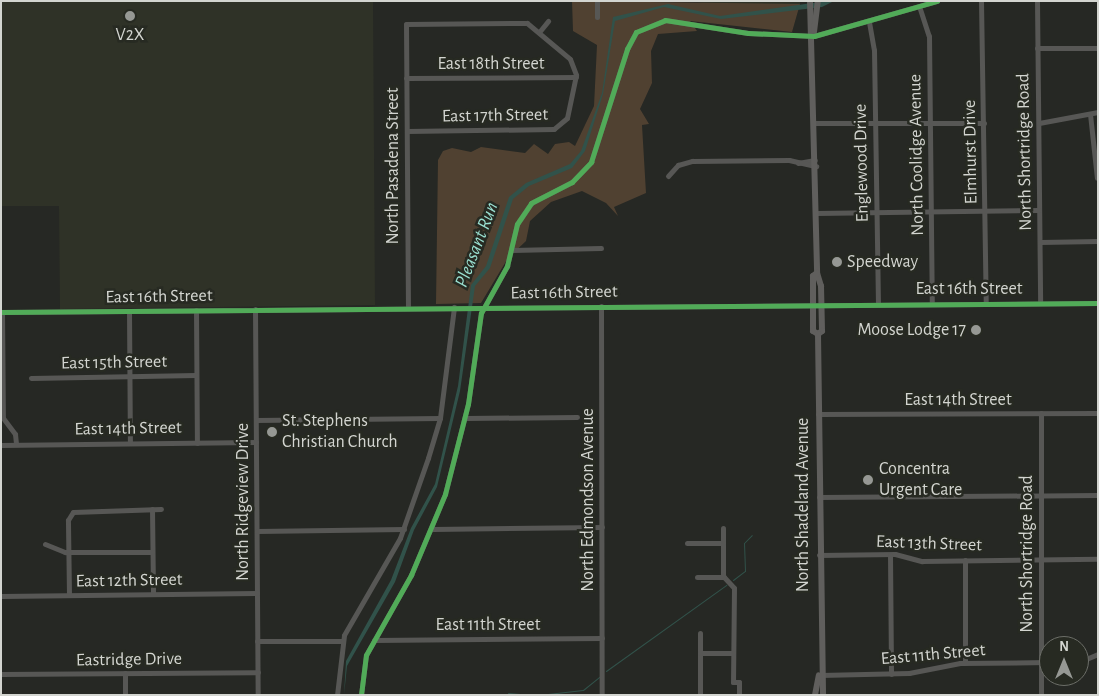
<!DOCTYPE html>
<style>
body{margin:0}
#map{position:relative;width:1099px;height:696px;overflow:hidden;background:#262824;font-family:"Alegreya Sans",sans-serif}
div>[style]{position:absolute}
[style*='--x']{left:calc(var(--x)*1px);top:calc(var(--y)*1px);width:calc(var(--w)*1px);rotate:calc(var(--a)*1deg)}
.built>*{inset:0;background:#2f3227}
.green>*{inset:0;background:#504131}
.water>*{inset:0;background:#31524a}
.stream>*{height:1px;margin:-0.5px;padding:0 0.5px;transform-origin:0.5px;border-radius:0.5px;background:#31524a}
.minor>*{height:5px;margin:-2.5px;padding:0 2.5px;transform-origin:2.5px;border-radius:2.5px;background:#575755}
.major>*{height:6px;margin:-3px;padding:0 3px;transform-origin:3px;border-radius:3px;background:#605f5d}
.cycleway>*{height:5px;margin:-2.5px;padding:0 2.5px;transform-origin:2.5px;border-radius:2.5px;background:#51ab58}
.dots>*{width:14px;height:14px;translate:-50% -50%;box-sizing:border-box;border:2px solid #272a22;border-radius:50%}
span{translate:-50% -50%;white-space:nowrap;text-align:center;line-height:1.15;-webkit-text-stroke:5px #272a22;paint-order:stroke}
.poi-label{font-size:18px;color:#d3d5d0}
.left{translate:0 -50%;text-align:left}
.right{translate:-100% -50%;text-align:right}
.street-label{font-size:18px;color:#d3d5d0}
.water-label{font-size:19px;color:#99dfd0;font-style:italic}
.frame{position:absolute;inset:0;border:2px solid #d3d5d0;pointer-events:none}
.north{position:absolute;left:1039px;top:636px;width:50px;height:50px;box-sizing:border-box;background:#272a22;border:1px solid #6c6e68;border-radius:50%;rotate:0deg;font-size:14px;font-weight:700;line-height:20px;text-align:center;color:#d3d5d0}
.north::after{content:'';display:block;margin:auto;width:18px;height:22px;background:#969894;clip-path:polygon(50% 0,100% 100%,50% 72%,0 100%)}
</style>
<div id="map">
<div class="built">
<i style="clip-path:polygon(1px 1px,373px 1px,375px 305px,60px 309px,59px 206px,1px 206px)"></i>
<i style="clip-path:polygon(691px 1px,800px 1px,800px 4px,709px 4px)"></i>
</div>
<div class="green">
<i style="clip-path:polygon(572px 1px,800px 4px,792px 32px,690px 21px,697px 31px,658px 34px,651px 51px,652px 83px,640px 109px,649px 124px,642px 125px,646px 193px,614px 207px,618px 216px,606px 203px,582px 191px,551px 202px,530px 221px,526px 241px,508px 258px,481px 303px,436px 304px,438px 160px,443px 151px,452px 148px,471px 152px,481px 147px,525px 153px,534px 144px,548px 154px,555px 144px,569px 142px,575px 146px,594px 106px,597px 45px,573px 31px)"></i>
</div>
<div class="water">
<i style="clip-path:polygon(827px 1px,834px 1px,822px 7px,721px 19px,664px 7px,615px 21px,603px 94px,585px 151px,572px 168px,529px 186px,513px 199px,490px 268px,475px 286px,460px 391px,437px 487px,414px 530px,395px 582px,347px 666px,344px 695px,346px 661px,391px 580px,411px 528px,435px 484px,458px 386px,471px 285px,486px 266px,509px 197px,526px 183px,570px 164px,581px 151px,602px 93px,613px 17px,668px 4px,720px 16px)"></i>
</div>
<div class="stream">
<i style="--x:733;--y:580;--w:15;--a:-37"></i>
<i style="--x:745;--y:571;--w:28;--a:-92"></i>
<i style="--x:744;--y:543;--w:11;--a:-45"></i>
<i style="--x:606;--y:671;--w:148;--a:-35.6"></i>
<i style="--x:508;--y:693;--w:24;--a:5"></i>
<i style="--x:539;--y:695;--w:44;--a:-6.5"></i>
<i style="--x:583;--y:690;--w:21;--a:-39"></i>
</div>
<div class="minor">
<i style="--x:597;--y:1;--w:16;--a:90"></i>
<i style="--x:981;--y:1;--w:302;--a:89.1"></i>
<i style="--x:1037;--y:1;--w:302;--a:89.4"></i>
<i style="--x:920;--y:9;--w:28;--a:72"></i>
<i style="--x:929;--y:36;--w:267;--a:89.4"></i>
<i style="--x:869;--y:22;--w:28;--a:80"></i>
<i style="--x:874;--y:50;--w:253;--a:89.1"></i>
<i style="--x:406;--y:24;--w:121;--a:-0.5"></i>
<i style="--x:527;--y:23;--w:56;--a:39.9"></i>
<i style="--x:570;--y:59;--w:17;--a:69"></i>
<i style="--x:576;--y:75;--w:44;--a:101.8"></i>
<i style="--x:567;--y:118;--w:17;--a:140"></i>
<i style="--x:554;--y:129;--w:147;--a:179.2"></i>
<i style="--x:406;--y:24;--w:284;--a:89.6"></i>
<i style="--x:540;--y:31;--w:13;--a:-51"></i>
<i style="--x:1037;--y:48;--w:61;--a:0"></i>
<i style="--x:406;--y:78;--w:170;--a:-0.3"></i>
<i style="--x:1090;--y:114;--w:64;--a:83.8"></i>
<i style="--x:815;--y:123;--w:169;--a:0"></i>
<i style="--x:1039;--y:123;--w:60;--a:-10.6"></i>
<i style="--x:798;--y:163;--w:17;--a:-10"></i>
<i style="--x:668;--y:176;--w:15;--a:-48"></i>
<i style="--x:678;--y:165;--w:15;--a:-16"></i>
<i style="--x:692;--y:161;--w:97;--a:-0.6"></i>
<i style="--x:789;--y:160;--w:28;--a:13"></i>
<i style="--x:816;--y:213;--w:223;--a:-0.8"></i>
<i style="--x:1040;--y:242;--w:58;--a:-1"></i>
<i style="--x:512;--y:250;--w:89;--a:-1.3"></i>
<i style="--x:601;--y:306;--w:389;--a:89.9"></i>
<i style="--x:255;--y:309;--w:386;--a:89.6"></i>
<i style="--x:196;--y:310;--w:133;--a:89.6"></i>
<i style="--x:129;--y:311;--w:132;--a:89.6"></i>
<i style="--x:1;--y:312;--w:1097;--a:-0.47"></i>
<i style="--x:2;--y:312;--w:106;--a:89.5"></i>
<i style="--x:3;--y:418;--w:20;--a:53"></i>
<i style="--x:15;--y:434;--w:10;--a:84"></i>
<i style="--x:31;--y:378;--w:165;--a:-1"></i>
<i style="--x:818;--y:414;--w:280;--a:-0.2"></i>
<i style="--x:466;--y:418;--w:111;--a:-0.5"></i>
<i style="--x:256;--y:420;--w:184;--a:-0.6"></i>
<i style="--x:1;--y:445;--w:255;--a:-0.7"></i>
<i style="--x:819;--y:497;--w:279;--a:-0.4"></i>
<i style="--x:152;--y:509;--w:85;--a:89.3"></i>
<i style="--x:723;--y:528;--w:48;--a:90"></i>
<i style="--x:723;--y:576;--w:16;--a:47"></i>
<i style="--x:734;--y:588;--w:94;--a:90.6"></i>
<i style="--x:733;--y:682;--w:6;--a:0"></i>
<i style="--x:739;--y:682;--w:13;--a:90"></i>
<i style="--x:433;--y:529;--w:169;--a:-0.7"></i>
<i style="--x:257;--y:531;--w:147;--a:-0.8"></i>
<i style="--x:687;--y:543;--w:36;--a:0"></i>
<i style="--x:45;--y:544;--w:22;--a:22"></i>
<i style="--x:65;--y:552;--w:87;--a:0"></i>
<i style="--x:819;--y:555;--w:76;--a:-0.8"></i>
<i style="--x:895;--y:554;--w:28;--a:15"></i>
<i style="--x:922;--y:561;--w:176;--a:-0.7"></i>
<i style="--x:890;--y:555;--w:119;--a:89.5"></i>
<i style="--x:965;--y:560;--w:103;--a:90"></i>
<i style="--x:697;--y:577;--w:27;--a:0"></i>
<i style="--x:69;--y:595;--w:75;--a:-90.8"></i>
<i style="--x:68;--y:520;--w:9;--a:-58"></i>
<i style="--x:73;--y:512;--w:88;--a:-2"></i>
<i style="--x:1;--y:596;--w:256;--a:-0.7"></i>
<i style="--x:700;--y:633;--w:62;--a:90"></i>
<i style="--x:374;--y:640;--w:228;--a:-0.5"></i>
<i style="--x:257;--y:641;--w:85;--a:0"></i>
<i style="--x:700;--y:653;--w:33;--a:0"></i>
<i style="--x:1079;--y:662;--w:21;--a:-23"></i>
<i style="--x:125;--y:673;--w:22;--a:90"></i>
<i style="--x:1;--y:674;--w:257;--a:-0.4"></i>
<i style="--x:820;--y:675;--w:89;--a:-1.3"></i>
<i style="--x:909;--y:673;--w:52;--a:-11.1"></i>
<i style="--x:960;--y:663;--w:89;--a:-0.6"></i>
<i style="--x:337;--y:695;--w:60;--a:-83.3"></i>
<i style="--x:344;--y:635;--w:112;--a:-60"></i>
<i style="--x:400;--y:538;--w:85;--a:-70.7"></i>
<i style="--x:428;--y:458;--w:42;--a:-73.3"></i>
<i style="--x:440;--y:418;--w:112;--a:-82.8"></i>
<i style="--x:361;--y:695;--w:40;--a:-82.9"></i>
<i style="--x:366;--y:655;--w:92;--a:-60.6"></i>
<i style="--x:411;--y:575;--w:88;--a:-67.2"></i>
<i style="--x:445;--y:494;--w:93;--a:-75.7"></i>
<i style="--x:468;--y:404;--w:92;--a:-81.9"></i>
<i style="--x:481;--y:313;--w:54;--a:-61"></i>
<i style="--x:507;--y:266;--w:43;--a:-76.6"></i>
<i style="--x:517;--y:224;--w:25;--a:-56"></i>
<i style="--x:531;--y:203;--w:46;--a:-27.1"></i>
<i style="--x:572;--y:182;--w:28;--a:-46"></i>
<i style="--x:591;--y:162;--w:119;--a:-72.3"></i>
<i style="--x:627;--y:49;--w:19;--a:-62"></i>
<i style="--x:636;--y:32;--w:31;--a:-22"></i>
<i style="--x:665;--y:20;--w:84;--a:8.9"></i>
<i style="--x:748;--y:33;--w:66;--a:2.6"></i>
<i style="--x:814;--y:36;--w:128;--a:-15.9"></i>
<i style="--x:1041;--y:695;--w:282;--a:-90"></i>
</div>
<div class="major">
<i style="--x:810;--y:1;--w:272;--a:88.5"></i>
<i style="--x:817;--y:273;--w:14;--a:73"></i>
<i style="--x:821;--y:286;--w:45;--a:88.7"></i>
<i style="--x:822;--y:331;--w:5;--a:143"></i>
<i style="--x:814;--y:32;--w:31;--a:-83"></i>
<i style="--x:817;--y:273;--w:5;--a:143"></i>
<i style="--x:813;--y:276;--w:55;--a:90"></i>
<i style="--x:813;--y:331;--w:6;--a:31"></i>
<i style="--x:818;--y:334;--w:361;--a:89.2"></i>
<i style="--x:815;--y:695;--w:20;--a:-79"></i>
</div>
<div class="cycleway">
<i style="--x:1;--y:312;--w:1097;--a:-0.47"></i>
<i style="--x:361;--y:695;--w:40;--a:-82.9"></i>
<i style="--x:366;--y:655;--w:92;--a:-60.6"></i>
<i style="--x:411;--y:575;--w:88;--a:-67.2"></i>
<i style="--x:445;--y:494;--w:93;--a:-75.7"></i>
<i style="--x:468;--y:404;--w:92;--a:-81.9"></i>
<i style="--x:481;--y:313;--w:54;--a:-61"></i>
<i style="--x:507;--y:266;--w:43;--a:-76.6"></i>
<i style="--x:517;--y:224;--w:25;--a:-56"></i>
<i style="--x:531;--y:203;--w:46;--a:-27.1"></i>
<i style="--x:572;--y:182;--w:28;--a:-46"></i>
<i style="--x:591;--y:162;--w:119;--a:-72.3"></i>
<i style="--x:627;--y:49;--w:19;--a:-62"></i>
<i style="--x:636;--y:32;--w:31;--a:-22"></i>
<i style="--x:665;--y:20;--w:84;--a:8.9"></i>
<i style="--x:748;--y:33;--w:66;--a:2.6"></i>
<i style="--x:814;--y:36;--w:128;--a:-15.9"></i>
</div>
<div class="dots">
<i style="left:130px;top:16px;background:#969894"></i>
<i style="left:837px;top:262px;background:#969894"></i>
<i style="left:976px;top:330px;background:#969894"></i>
<i style="left:272px;top:432px;background:#969894"></i>
<i style="left:868px;top:480px;background:#969894"></i>
</div>
<div class="poi-label">
<span style="left:130px;top:35px">V2X</span>
<span class="left" style="left:847px;top:262px">Speedway</span>
<span class="right" style="left:966px;top:330px">Moose Lodge 17</span>
<span class="left" style="left:282px;top:432px">St. Stephens<br>Christian Church</span>
<span class="left" style="left:879px;top:480px">Concentra<br>Urgent Care</span>
</div>
<div class="street-label">
<span style="left:491px;top:64px">East 18th Street</span>
<span style="left:495px;top:116px;rotate:-1deg">East 17th Street</span>
<span style="left:971px;top:152px;rotate:-91deg">Elmhurst Drive</span>
<span style="left:1025px;top:152px;rotate:-91deg">North Shortridge Road</span>
<span style="left:917px;top:155px;rotate:-91deg">North Coolidge Avenue</span>
<span style="left:862px;top:163px;rotate:-91deg">Englewood Drive</span>
<span style="left:393px;top:166px;rotate:-90deg">North Pasadena Street</span>
<span style="left:969px;top:289px">East 16th Street</span>
<span style="left:564px;top:293px;rotate:-1deg">East 16th Street</span>
<span style="left:159px;top:297px;rotate:-1deg">East 16th Street</span>
<span style="left:114px;top:363px;rotate:-1deg">East 15th Street</span>
<span style="left:958px;top:400px">East 14th Street</span>
<span style="left:128px;top:429px;rotate:-1deg">East 14th Street</span>
<span style="left:588px;top:500px;rotate:-90deg">North Edmondson Avenue</span>
<span style="left:243px;top:502px;rotate:-90deg">North Ridgeview Drive</span>
<span style="left:803px;top:505px;rotate:-90deg">North Shadeland Avenue</span>
<span style="left:929px;top:544px;rotate:2deg">East 13th Street</span>
<span style="left:1027px;top:554px;rotate:-90deg">North Shortridge Road</span>
<span style="left:129px;top:581px;rotate:-1deg">East 12th Street</span>
<span style="left:488px;top:625px">East 11th Street</span>
<span style="left:933px;top:655px;rotate:-5deg">East 11th Street</span>
<span style="left:129px;top:660px;rotate:-1deg">Eastridge Drive</span>
</div>
<div class="water-label">
<span style="left:477px;top:245px;rotate:-69deg">Pleasant Run</span>
</div>
<div class="frame"></div>
<div class="north">N</div>
</div>
